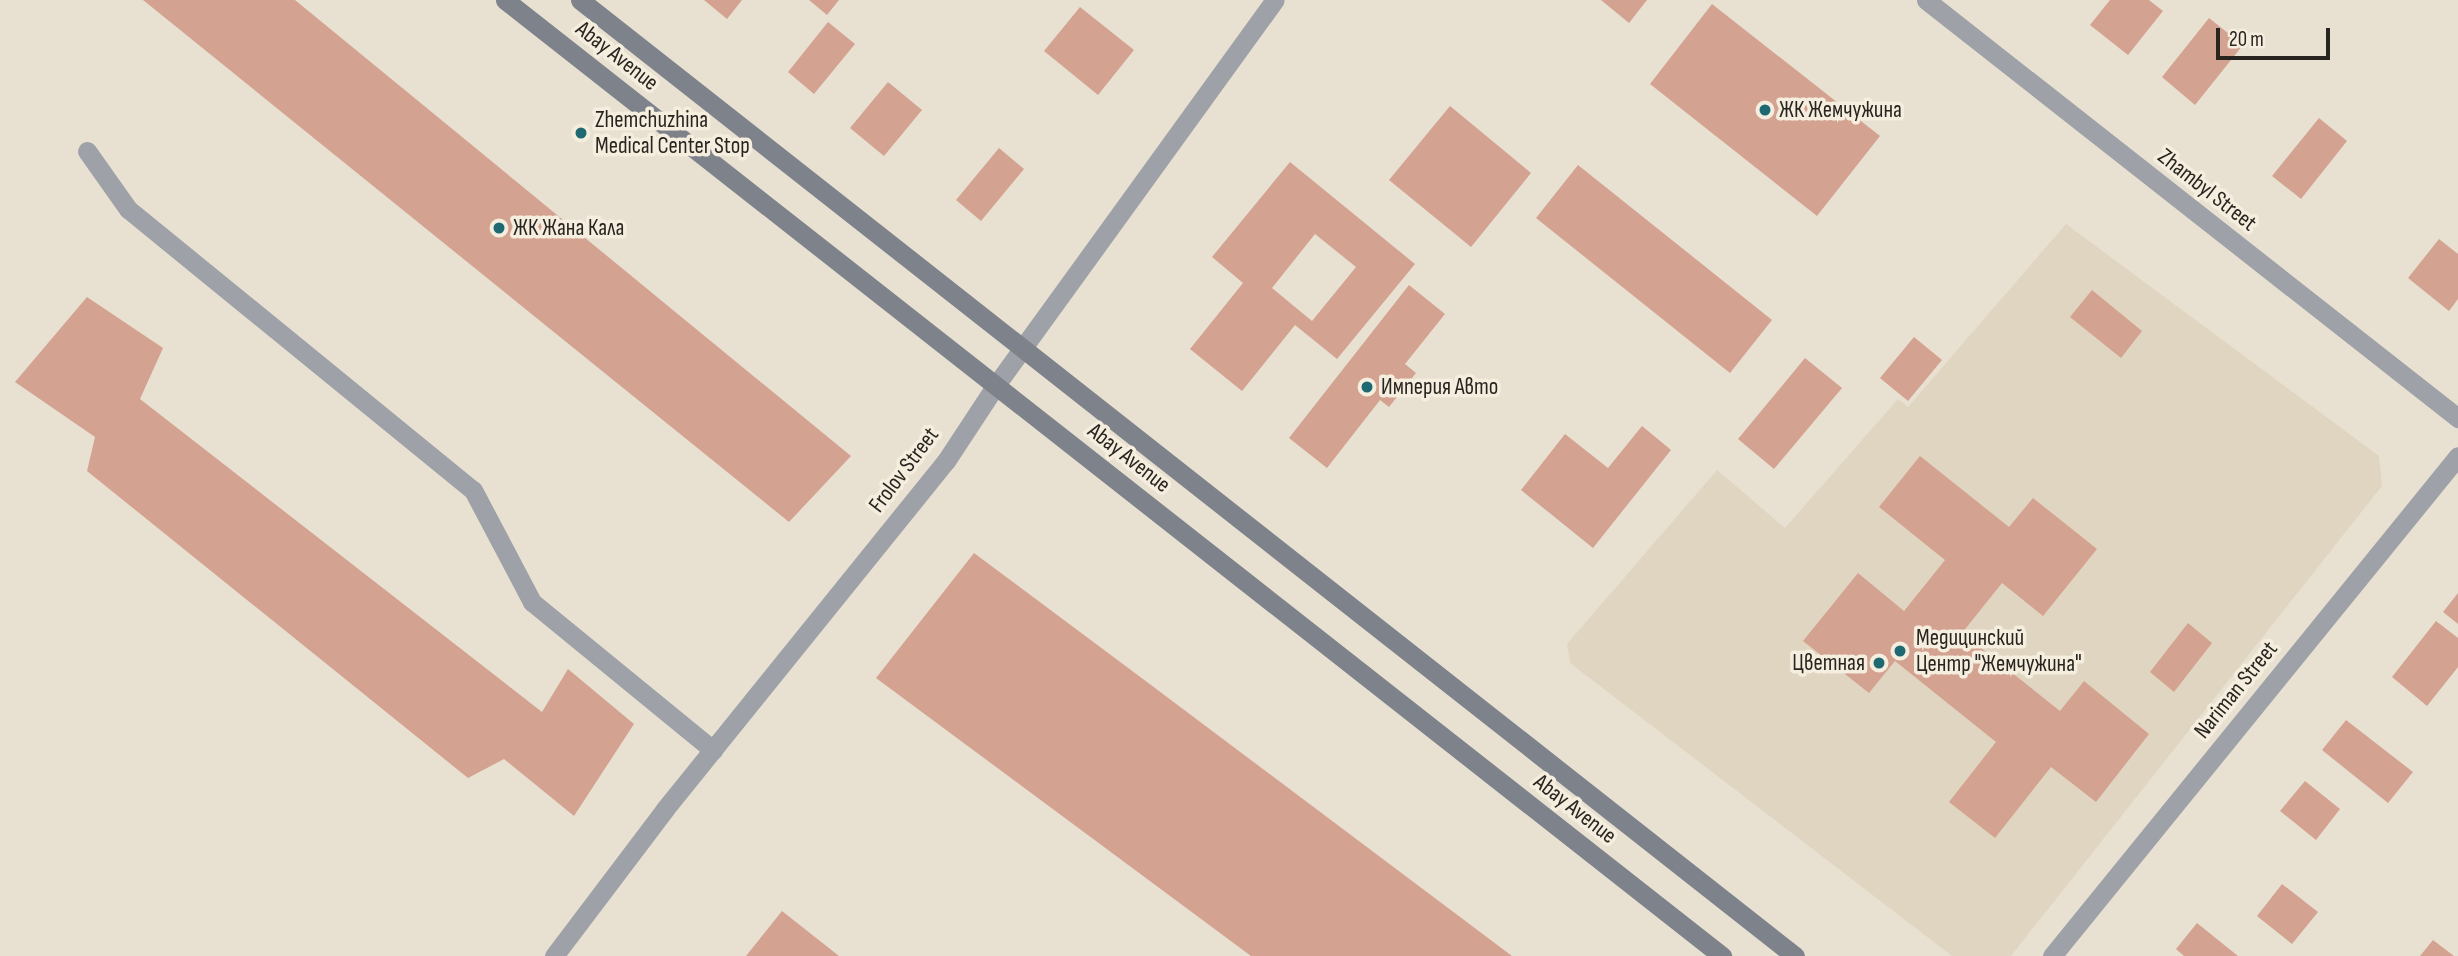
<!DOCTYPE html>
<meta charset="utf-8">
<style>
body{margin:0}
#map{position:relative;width:2458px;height:956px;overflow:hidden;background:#e8e1d2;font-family:"Sofia Sans Condensed",sans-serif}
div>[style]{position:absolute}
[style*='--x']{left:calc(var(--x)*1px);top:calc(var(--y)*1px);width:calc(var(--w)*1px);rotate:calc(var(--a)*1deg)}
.built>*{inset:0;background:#e0d5c0}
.building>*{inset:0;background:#d4a290}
.minor>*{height:19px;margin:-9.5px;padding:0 9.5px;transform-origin:9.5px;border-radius:9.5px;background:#9ea1a7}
.secondary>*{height:19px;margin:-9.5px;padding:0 9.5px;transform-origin:9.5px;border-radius:9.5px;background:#7e828b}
.dots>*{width:19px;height:19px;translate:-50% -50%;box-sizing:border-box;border:4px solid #f5eedf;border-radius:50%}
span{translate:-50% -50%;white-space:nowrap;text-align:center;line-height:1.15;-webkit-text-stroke:7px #f5eedf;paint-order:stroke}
.street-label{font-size:23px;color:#282520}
.poi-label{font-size:23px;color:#282520}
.left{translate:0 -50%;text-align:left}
.right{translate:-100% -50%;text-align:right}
.scale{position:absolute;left:2216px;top:28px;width:114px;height:32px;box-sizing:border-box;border:4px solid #282520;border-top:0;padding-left:9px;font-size:21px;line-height:24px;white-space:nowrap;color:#282520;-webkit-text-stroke:5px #f5eedf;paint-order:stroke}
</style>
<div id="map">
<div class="built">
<i style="clip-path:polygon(2066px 224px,2379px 456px,2382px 486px,2011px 956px,1952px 956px,1570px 663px,1567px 644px,1717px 470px,1785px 528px,1898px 399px,1908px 407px)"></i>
</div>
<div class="building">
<i style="clip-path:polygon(143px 0,295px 0,851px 456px,789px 522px)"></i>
<i style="clip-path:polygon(704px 0,742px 0,727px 19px)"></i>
<i style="clip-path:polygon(809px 0,839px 0,827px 15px)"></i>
<i style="clip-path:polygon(1601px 0,1647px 0,1629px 23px)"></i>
<i style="clip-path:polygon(2110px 0,2149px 0,2163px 11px,2128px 55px,2090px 25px)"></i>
<i style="clip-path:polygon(1712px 4px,1880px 136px,1817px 216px,1650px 84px)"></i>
<i style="clip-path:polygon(1080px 7px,1134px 50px,1098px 95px,1044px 51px)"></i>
<i style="clip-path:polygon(2209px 18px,2243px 45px,2195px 105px,2162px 77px)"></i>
<i style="clip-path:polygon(828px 22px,855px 44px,814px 94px,788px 72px)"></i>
<i style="clip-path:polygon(888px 82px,922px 110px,884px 156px,850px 128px)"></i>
<i style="clip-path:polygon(1450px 106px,1531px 173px,1471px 247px,1389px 180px)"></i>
<i style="clip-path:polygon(2319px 118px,2347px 141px,2301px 199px,2272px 176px)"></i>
<i style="clip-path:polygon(999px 148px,1024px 169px,981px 221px,956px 200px)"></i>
<i style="clip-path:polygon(evenodd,1290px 162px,1415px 264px,1337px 359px,1295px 325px,1242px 391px,1190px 349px,1243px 283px,1212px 257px,1290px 162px,1315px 234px,1356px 267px,1312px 321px,1272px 288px,1315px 234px)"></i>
<i style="clip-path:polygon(1578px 165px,1772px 320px,1730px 373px,1536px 218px)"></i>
<i style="clip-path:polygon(2439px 239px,2458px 254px,2458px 299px,2449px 311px,2408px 278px)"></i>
<i style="clip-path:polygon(1409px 285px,1445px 314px,1405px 364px,1416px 373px,1389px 407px,1380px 400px,1327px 468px,1289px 438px)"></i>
<i style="clip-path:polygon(2092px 290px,2142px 331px,2121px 358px,2070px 317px)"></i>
<i style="clip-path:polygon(87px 297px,163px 348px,140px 399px,542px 712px,568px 669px,634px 724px,574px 816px,504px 759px,468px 778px,87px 471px,95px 437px,15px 382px)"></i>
<i style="clip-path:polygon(1914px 337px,1942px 360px,1908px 401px,1880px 378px)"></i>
<i style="clip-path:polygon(1805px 358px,1842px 388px,1774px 469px,1738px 439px)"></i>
<i style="clip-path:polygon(1642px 426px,1671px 450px,1593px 548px,1521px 490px,1565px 434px,1608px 468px)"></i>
<i style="clip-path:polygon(1920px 456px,2009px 527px,2033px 498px,2097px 549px,2043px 616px,2002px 583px,1962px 633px,2060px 711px,2084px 681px,2149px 734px,2096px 802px,2051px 767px,1995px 838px,1949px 802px,1996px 742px,1895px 661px,1869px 693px,1803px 641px,1858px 573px,1904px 611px,1945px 560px,1879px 507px)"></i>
<i style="clip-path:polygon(974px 553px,1147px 682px,1512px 956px,1251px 956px,876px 678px)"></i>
<i style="clip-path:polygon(2458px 593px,2458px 624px,2443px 612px)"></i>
<i style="clip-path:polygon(2436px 621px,2458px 638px,2458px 667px,2427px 706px,2392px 677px)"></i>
<i style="clip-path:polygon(2188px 623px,2212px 643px,2174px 692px,2150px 672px)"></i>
<i style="clip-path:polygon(2346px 720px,2413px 772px,2388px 803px,2322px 750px)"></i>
<i style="clip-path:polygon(2305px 781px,2340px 809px,2316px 840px,2280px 811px)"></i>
<i style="clip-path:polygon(2282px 884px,2318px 912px,2292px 944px,2257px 916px)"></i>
<i style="clip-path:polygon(782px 911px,839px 956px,746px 956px)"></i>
<i style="clip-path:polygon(2197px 923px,2238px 956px,2184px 956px,2176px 949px)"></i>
<i style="clip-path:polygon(2433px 940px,2454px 956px,2420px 956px)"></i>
</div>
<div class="minor">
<i style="--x:1926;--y:0;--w:677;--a:38.16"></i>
<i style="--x:87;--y:151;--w:71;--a:54.7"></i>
<i style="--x:128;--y:209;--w:445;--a:39.2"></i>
<i style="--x:473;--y:490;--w:127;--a:62.2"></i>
<i style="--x:532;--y:602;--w:234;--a:39.3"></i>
<i style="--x:554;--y:956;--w:184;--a:-52.9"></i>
<i style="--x:665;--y:809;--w:447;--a:-51.1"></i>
<i style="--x:946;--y:461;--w:91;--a:-56.7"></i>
<i style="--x:996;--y:385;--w:475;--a:-54.1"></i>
<i style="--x:2052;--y:956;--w:644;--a:-50.92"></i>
</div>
<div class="secondary">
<i style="--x:505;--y:0;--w:1548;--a:38.15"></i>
<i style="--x:580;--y:0;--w:1546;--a:38.2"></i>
</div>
<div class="dots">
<i style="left:1765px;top:110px;background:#1e6972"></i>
<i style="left:581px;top:133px;background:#1e6972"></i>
<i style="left:499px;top:228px;background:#1e6972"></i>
<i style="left:1367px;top:387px;background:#1e6972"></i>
<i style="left:1900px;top:651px;background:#1e6972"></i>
<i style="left:1879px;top:663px;background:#1e6972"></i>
</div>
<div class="street-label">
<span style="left:617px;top:56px;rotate:38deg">Abay Avenue</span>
<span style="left:2207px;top:190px;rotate:38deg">Zhambyl Street</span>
<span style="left:1129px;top:458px;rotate:38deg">Abay Avenue</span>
<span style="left:904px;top:470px;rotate:-53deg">Frolov Street</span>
<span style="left:2236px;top:690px;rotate:-51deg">Nariman Street</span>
<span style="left:1575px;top:809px;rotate:38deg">Abay Avenue</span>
</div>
<div class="poi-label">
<span class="left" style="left:1779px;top:110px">ЖК Жемчужина</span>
<span class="left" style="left:595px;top:133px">Zhemchuzhina<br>Medical Center Stop</span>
<span class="left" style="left:513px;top:228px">ЖК Жана Кала</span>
<span class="left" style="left:1381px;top:387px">Империя Авто</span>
<span class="left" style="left:1916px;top:651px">Медицинский<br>Центр "Жемчужина"</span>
<span class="right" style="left:1865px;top:663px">Цветная</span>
</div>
<div class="scale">20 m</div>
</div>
